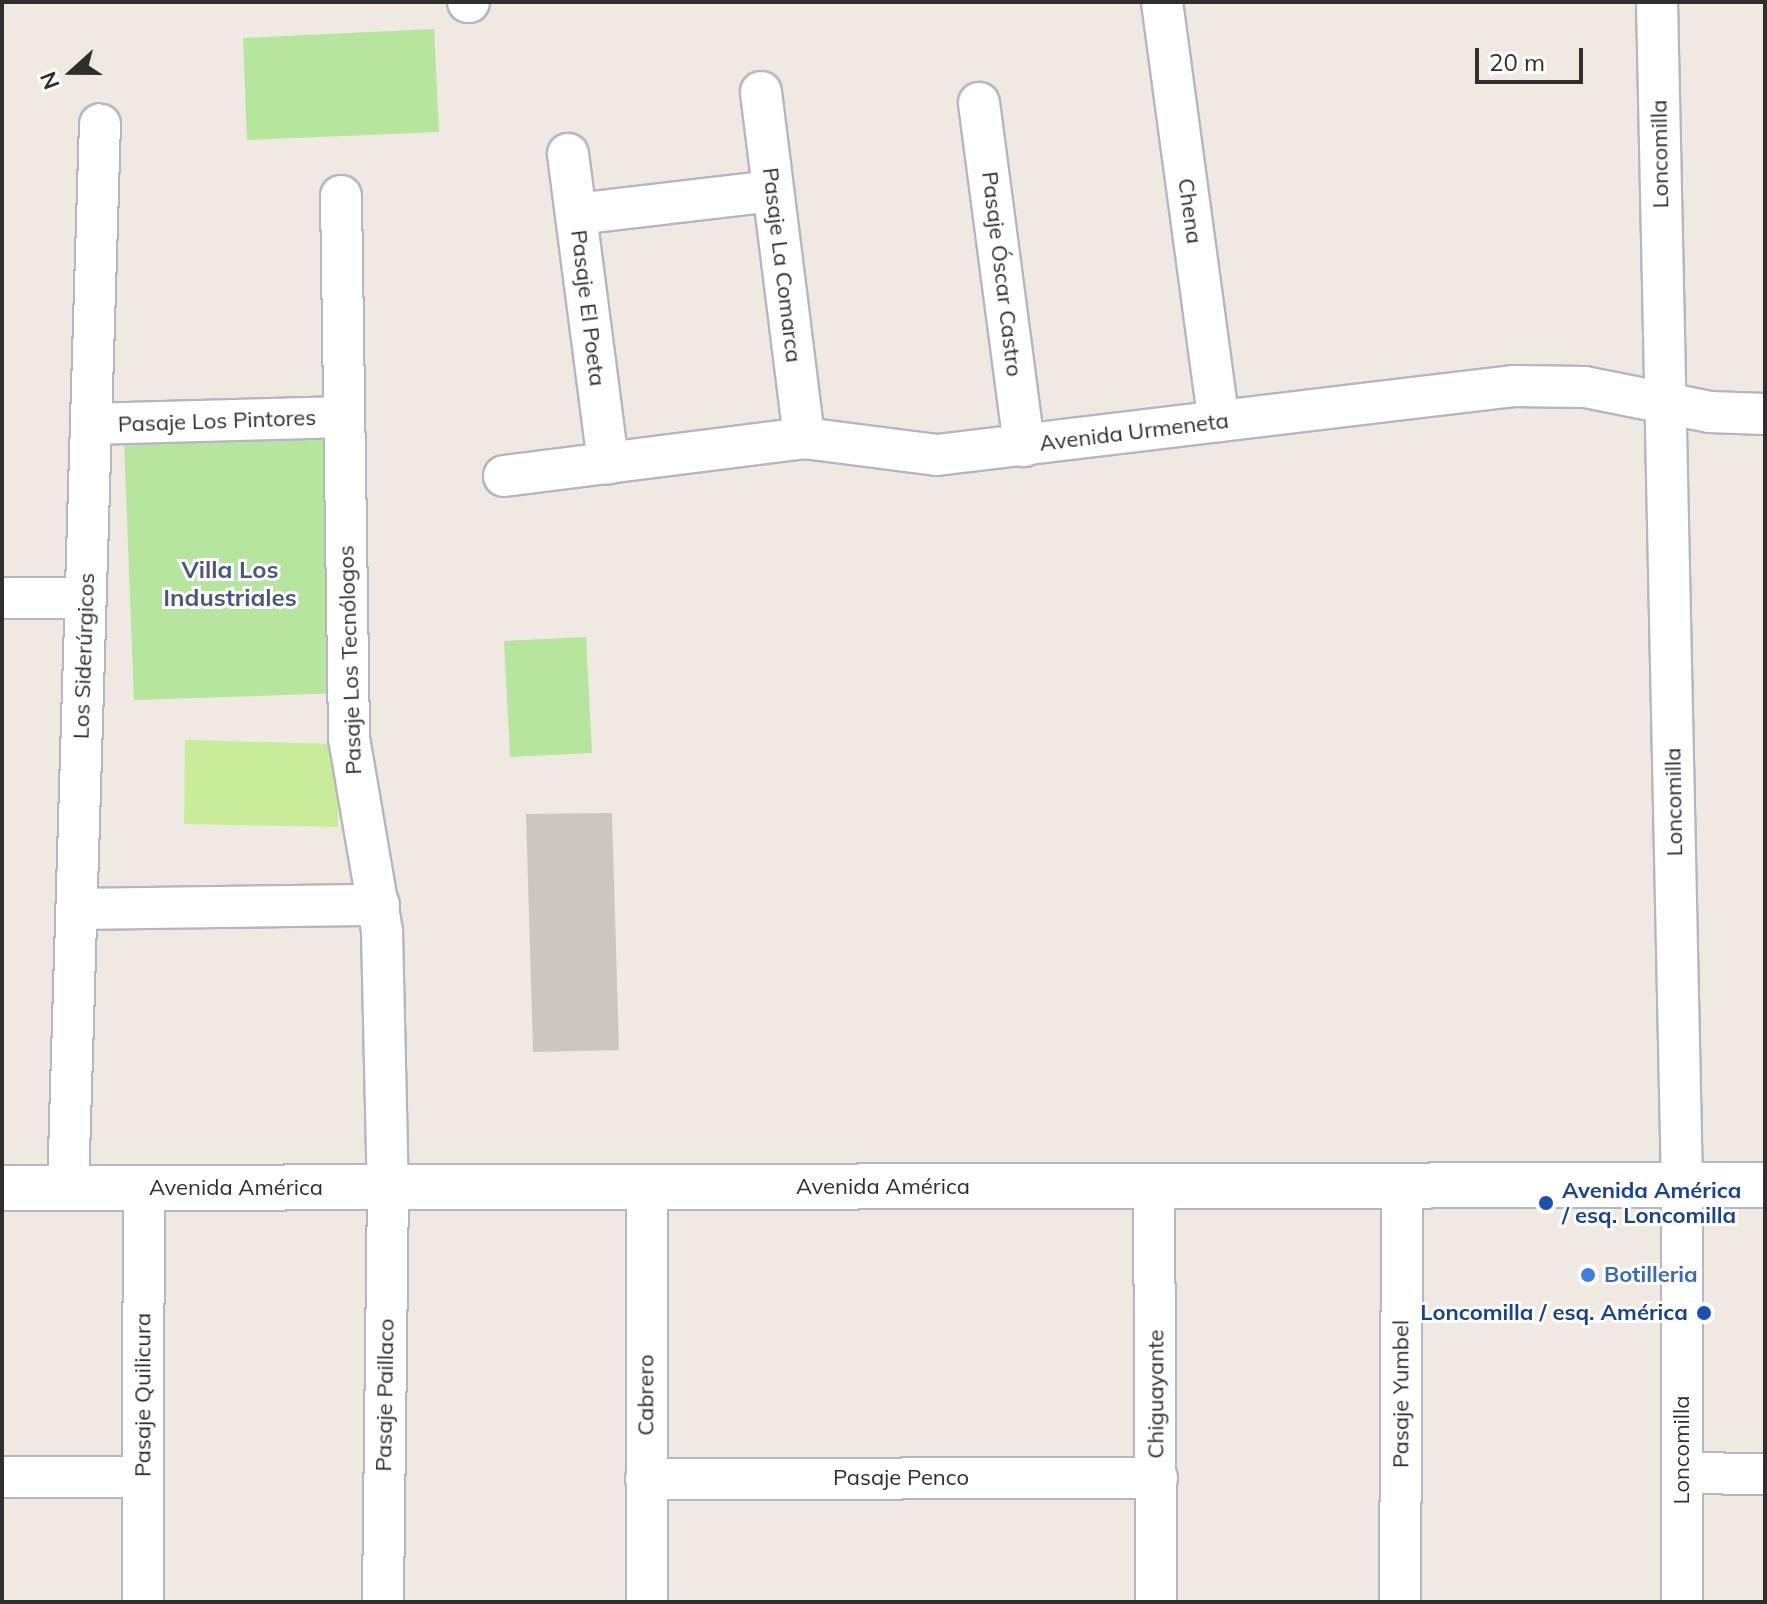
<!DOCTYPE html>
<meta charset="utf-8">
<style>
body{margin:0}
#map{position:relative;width:1767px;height:1604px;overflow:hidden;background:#efe9e1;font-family:Mulish,sans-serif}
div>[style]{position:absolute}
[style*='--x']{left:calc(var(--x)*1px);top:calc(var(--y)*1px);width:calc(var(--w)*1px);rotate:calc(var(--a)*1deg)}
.green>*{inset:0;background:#b6e59e}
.pitch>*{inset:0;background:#c9ec9a}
.building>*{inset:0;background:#cbc7bf}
.roads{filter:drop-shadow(2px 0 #b4b7c1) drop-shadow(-2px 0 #b4b7c1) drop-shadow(0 2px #b4b7c1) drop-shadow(0 -2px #b4b7c1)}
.street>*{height:40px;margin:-20px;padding:0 20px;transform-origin:20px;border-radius:20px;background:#fff}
.secondary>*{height:44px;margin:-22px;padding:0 22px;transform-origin:22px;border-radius:22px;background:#fff}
.dots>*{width:22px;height:22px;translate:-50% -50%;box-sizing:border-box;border:4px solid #fff;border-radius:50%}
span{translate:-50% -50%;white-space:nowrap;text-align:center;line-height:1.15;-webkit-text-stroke:6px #fff;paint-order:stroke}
.street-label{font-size:22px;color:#2e2e2e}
.transit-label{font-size:22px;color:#164399;font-weight:700}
.left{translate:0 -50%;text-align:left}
.right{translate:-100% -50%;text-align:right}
.shop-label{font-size:22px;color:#366cbe;font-weight:700}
.neighbourhood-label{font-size:24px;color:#4d5680;font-weight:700}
.frame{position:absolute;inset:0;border:4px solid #2e2e2e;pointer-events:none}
.north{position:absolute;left:32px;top:32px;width:80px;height:80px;-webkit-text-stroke:6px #fff;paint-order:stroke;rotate:249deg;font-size:22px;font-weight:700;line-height:32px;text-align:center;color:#2e2e2e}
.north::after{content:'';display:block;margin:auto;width:28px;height:36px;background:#2e2e2e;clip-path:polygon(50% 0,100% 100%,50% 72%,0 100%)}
.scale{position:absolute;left:1475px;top:48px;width:108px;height:36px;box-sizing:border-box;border:4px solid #2e2e2e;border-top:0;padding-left:10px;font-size:24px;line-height:28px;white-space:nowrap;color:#2e2e2e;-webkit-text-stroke:6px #fff;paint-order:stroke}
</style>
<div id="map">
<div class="green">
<i style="clip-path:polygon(434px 29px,439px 132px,247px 140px,243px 38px)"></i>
<i style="clip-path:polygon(333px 435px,342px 693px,134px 700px,124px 441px)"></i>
<i style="clip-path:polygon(586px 637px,592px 753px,510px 757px,504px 641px)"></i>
</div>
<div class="pitch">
<i style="clip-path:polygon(185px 740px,339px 744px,338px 827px,184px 824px)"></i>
</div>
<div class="building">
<i style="clip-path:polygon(612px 813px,619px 1050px,533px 1052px,526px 814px)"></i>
</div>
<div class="roads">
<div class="street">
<i style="--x:468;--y:2;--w:1;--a:0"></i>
<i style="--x:1162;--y:2;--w:423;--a:82.3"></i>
<i style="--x:1657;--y:2;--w:1184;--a:88.79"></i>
<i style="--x:1682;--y:1186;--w:416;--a:90"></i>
<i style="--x:761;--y:92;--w:349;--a:82.9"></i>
<i style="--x:979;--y:103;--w:346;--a:82.5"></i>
<i style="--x:568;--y:154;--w:312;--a:82.6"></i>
<i style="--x:341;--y:196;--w:542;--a:89.15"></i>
<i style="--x:349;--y:738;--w:197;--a:80.3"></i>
<i style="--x:382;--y:932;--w:256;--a:88.7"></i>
<i style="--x:388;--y:1188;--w:414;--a:90.7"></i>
<i style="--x:576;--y:214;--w:198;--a:-6.7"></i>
<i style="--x:91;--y:424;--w:252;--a:-1.6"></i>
<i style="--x:504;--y:476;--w:302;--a:-7.2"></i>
<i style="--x:804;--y:438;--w:134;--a:7.3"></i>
<i style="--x:937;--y:455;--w:580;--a:-6.83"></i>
<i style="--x:1513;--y:386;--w:72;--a:0.8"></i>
<i style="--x:1585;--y:387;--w:127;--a:11.3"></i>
<i style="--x:1710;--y:412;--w:55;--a:2.1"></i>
<i style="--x:2;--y:598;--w:84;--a:0"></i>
<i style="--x:77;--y:909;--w:302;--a:-0.8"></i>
<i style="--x:647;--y:1187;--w:415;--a:90"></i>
<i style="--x:1154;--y:1187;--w:415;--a:89.7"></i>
<i style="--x:68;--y:1188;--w:1064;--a:-88.28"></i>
<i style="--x:1682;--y:1473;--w:83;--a:0.7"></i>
<i style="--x:2;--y:1477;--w:141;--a:0"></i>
<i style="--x:646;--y:1479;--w:511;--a:-0.11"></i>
<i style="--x:143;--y:1602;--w:414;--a:-89.9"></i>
<i style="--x:1400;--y:1602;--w:416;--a:-89.7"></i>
</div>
<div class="secondary">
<i style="--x:2;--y:1188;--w:1763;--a:-0.1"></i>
</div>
</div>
<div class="dots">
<i style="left:1546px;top:1203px;background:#1a4fb4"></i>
<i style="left:1588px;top:1275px;background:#3f7fe0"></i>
<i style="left:1704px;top:1313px;background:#1a4fb4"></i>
</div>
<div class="street-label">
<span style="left:1660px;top:154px;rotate:-91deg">Loncomilla</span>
<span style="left:1190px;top:211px;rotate:82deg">Chena</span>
<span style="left:782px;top:265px;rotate:83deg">Pasaje La Comarca</span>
<span style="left:1002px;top:274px;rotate:83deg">Pasaje Óscar Castro</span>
<span style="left:588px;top:308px;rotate:83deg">Pasaje El Poeta</span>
<span style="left:217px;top:421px;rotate:-2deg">Pasaje Los Pintores</span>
<span style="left:1134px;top:432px;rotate:-7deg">Avenida Urmeneta</span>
<span style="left:84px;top:656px;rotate:-88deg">Los Siderúrgicos</span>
<span style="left:350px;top:660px;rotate:-92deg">Pasaje Los Tecnólogos</span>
<span style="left:1674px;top:802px;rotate:-91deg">Loncomilla</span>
<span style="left:883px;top:1187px">Avenida América</span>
<span style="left:236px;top:1188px">Avenida América</span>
<span style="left:1156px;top:1394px;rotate:-90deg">Chiguayante</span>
<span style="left:1401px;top:1394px;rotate:-90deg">Pasaje Yumbel</span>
<span style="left:143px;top:1395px;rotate:-90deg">Pasaje Quilicura</span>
<span style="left:385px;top:1395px;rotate:-89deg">Pasaje Paillaco</span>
<span style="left:646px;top:1395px;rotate:-90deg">Cabrero</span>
<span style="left:1682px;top:1450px;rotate:-90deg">Loncomilla</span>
<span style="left:901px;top:1478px">Pasaje Penco</span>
</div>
<div class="transit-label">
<span class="left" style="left:1562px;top:1203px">Avenida América<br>/ esq. Loncomilla</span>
<span class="right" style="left:1688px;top:1313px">Loncomilla / esq. América</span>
</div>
<div class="shop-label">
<span class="left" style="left:1604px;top:1275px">Botilleria</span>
</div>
<div class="neighbourhood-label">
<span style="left:230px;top:584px">Villa Los<br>Industriales</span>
</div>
<div class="frame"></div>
<div class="north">N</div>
<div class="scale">20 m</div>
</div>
